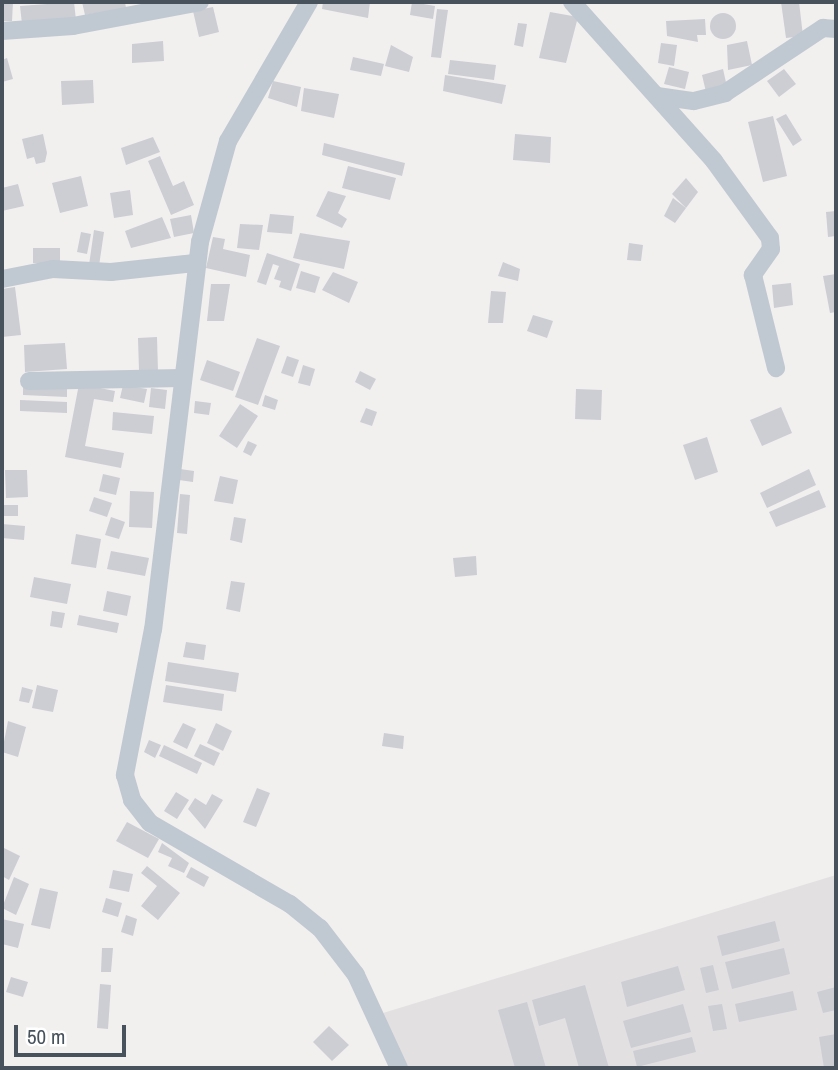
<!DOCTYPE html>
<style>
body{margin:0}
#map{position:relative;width:838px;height:1070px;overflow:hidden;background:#f2efef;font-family:"Archivo Narrow",sans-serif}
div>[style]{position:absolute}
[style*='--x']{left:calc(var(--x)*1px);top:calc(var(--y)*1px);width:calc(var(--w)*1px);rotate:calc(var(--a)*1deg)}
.education>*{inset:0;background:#e3e0e1}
.building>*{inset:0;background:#ccced4}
.round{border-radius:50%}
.street>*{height:18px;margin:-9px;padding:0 9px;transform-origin:9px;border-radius:9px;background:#c0c9d1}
span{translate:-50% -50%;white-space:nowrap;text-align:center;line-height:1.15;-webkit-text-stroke:5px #fff;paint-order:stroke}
.frame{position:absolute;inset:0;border:4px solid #47525c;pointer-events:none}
.scale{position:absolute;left:14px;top:1025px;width:112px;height:32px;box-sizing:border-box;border:4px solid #47525c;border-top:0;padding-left:9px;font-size:21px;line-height:24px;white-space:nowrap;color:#47525c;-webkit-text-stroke:5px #fff;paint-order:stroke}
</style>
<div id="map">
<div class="education">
<i style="clip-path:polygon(836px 875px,836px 1068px,408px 1068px,383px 1013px)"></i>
</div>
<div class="building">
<i style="clip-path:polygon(2px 2px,13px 2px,12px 21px,2px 21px)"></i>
<i style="clip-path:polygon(74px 2px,76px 20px,22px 24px,20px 6px)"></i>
<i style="clip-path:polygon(82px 2px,125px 2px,126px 8px,85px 15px)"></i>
<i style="clip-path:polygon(323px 2px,370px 2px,368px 18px,322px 9px)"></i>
<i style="clip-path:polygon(412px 2px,435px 6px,433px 19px,410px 15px)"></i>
<i style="clip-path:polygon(781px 2px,799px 2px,803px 36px,786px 38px)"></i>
<i style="clip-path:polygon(213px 7px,219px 32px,199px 37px,193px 11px)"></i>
<i style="clip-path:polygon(437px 9px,448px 10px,441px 58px,431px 57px)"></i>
<i style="clip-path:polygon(550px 12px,578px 17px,566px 63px,539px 58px)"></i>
<i class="round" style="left:710px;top:13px;width:26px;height:26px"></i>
<i style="clip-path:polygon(705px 19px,706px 35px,697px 35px,698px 42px,667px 36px,666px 21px)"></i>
<i style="clip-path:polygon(518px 23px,527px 24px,523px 47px,514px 45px)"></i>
<i style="clip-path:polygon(163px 41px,164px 61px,132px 63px,132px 44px)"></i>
<i style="clip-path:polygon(747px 41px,752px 65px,728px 70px,727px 45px)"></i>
<i style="clip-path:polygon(661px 43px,677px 45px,674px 66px,658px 63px)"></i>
<i style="clip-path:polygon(391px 45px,413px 57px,409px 72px,385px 66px)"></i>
<i style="clip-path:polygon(353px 57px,384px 64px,381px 76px,350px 70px)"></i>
<i style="clip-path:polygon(7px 58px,13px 79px,2px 82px,2px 60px)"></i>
<i style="clip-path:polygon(450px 60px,496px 65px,494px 80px,448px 74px)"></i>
<i style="clip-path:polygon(669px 67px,689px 72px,685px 89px,664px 84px)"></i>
<i style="clip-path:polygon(723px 69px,727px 87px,706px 92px,702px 75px)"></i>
<i style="clip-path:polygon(784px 69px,796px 84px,779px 97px,767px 81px)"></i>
<i style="clip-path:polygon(445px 75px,506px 85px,502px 104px,443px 91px)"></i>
<i style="clip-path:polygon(93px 80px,94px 103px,62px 105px,61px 81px)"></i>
<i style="clip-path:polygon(273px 81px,301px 87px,297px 107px,268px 98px)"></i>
<i style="clip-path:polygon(304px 88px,339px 94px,334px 118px,301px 111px)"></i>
<i style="clip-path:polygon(786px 114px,802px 140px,793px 146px,776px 119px)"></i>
<i style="clip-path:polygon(773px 116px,787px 176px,763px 182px,748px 122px)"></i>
<i style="clip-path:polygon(43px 134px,47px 153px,45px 162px,36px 164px,34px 157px,27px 159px,22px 139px)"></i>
<i style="clip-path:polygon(515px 134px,551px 137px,550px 163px,513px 160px)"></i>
<i style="clip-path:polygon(153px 137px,160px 152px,126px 165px,121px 148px)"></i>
<i style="clip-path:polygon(324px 143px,405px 163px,402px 176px,322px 155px)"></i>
<i style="clip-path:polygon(160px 156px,173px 186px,184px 181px,194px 205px,171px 215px,148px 161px)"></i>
<i style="clip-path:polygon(348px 166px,396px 178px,390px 200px,342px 188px)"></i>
<i style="clip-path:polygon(81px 176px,88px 206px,60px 213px,52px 183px)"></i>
<i style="clip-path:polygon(686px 178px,698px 192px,686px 208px,672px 194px)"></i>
<i style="clip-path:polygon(18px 184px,24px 206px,2px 211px,2px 188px)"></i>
<i style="clip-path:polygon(130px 190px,133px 215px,114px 218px,110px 193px)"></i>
<i style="clip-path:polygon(328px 191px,346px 196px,338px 213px,347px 219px,342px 228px,316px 216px)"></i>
<i style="clip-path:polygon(673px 198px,686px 208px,675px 223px,664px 216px)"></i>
<i style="clip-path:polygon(836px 211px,836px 236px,828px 237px,826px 212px)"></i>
<i style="clip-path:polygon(270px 214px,294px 216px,292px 234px,267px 232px)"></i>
<i style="clip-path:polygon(191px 215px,194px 233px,174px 237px,170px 219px)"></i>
<i style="clip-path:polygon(162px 217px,171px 238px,131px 248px,125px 231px)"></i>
<i style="clip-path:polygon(240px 224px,263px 225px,259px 250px,237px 248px)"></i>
<i style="clip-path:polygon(94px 230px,104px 232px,99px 266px,89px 265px)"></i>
<i style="clip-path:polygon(81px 232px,91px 234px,87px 254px,77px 252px)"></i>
<i style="clip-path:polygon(300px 233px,350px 241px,344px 269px,293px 258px)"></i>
<i style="clip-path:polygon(213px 237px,225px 239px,223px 249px,250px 255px,246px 277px,206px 268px)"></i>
<i style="clip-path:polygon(629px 243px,643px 245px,641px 261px,627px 260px)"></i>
<i style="clip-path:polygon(33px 248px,60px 248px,60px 263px,33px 263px)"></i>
<i style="clip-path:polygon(267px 253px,300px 264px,291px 291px,279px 287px,281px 281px,274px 279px,279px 266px,273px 264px,266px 285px,257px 282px)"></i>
<i style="clip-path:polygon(503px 262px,520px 269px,518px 281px,498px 276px)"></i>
<i style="clip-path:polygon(301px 271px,320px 277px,315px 293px,296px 288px)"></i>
<i style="clip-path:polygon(333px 272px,358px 282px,349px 303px,322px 290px)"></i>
<i style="clip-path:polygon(836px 274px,836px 312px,830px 313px,823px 276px)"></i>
<i style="clip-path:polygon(791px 283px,793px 305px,774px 308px,772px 285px)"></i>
<i style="clip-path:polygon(211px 284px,230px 284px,224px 321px,207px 321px)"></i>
<i style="clip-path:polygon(15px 287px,21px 335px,2px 337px,2px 289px)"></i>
<i style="clip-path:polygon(491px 291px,506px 292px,503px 323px,488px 323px)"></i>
<i style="clip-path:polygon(533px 315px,553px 321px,547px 338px,527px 331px)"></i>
<i style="clip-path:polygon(157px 337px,158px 372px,139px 371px,138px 338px)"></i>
<i style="clip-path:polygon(257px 338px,280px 346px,258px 405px,235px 397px)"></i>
<i style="clip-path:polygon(65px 343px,67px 369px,25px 372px,24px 345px)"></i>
<i style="clip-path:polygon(287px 356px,299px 360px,293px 377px,281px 373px)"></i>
<i style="clip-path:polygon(207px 360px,240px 372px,233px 391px,200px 380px)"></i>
<i style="clip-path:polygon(303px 365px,315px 369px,310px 386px,298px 383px)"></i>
<i style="clip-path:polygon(360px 371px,376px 379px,370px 390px,355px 382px)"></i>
<i style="clip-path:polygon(79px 384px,115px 391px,113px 402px,94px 399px,85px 446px,124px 453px,121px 468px,65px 457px)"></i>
<i style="clip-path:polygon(123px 385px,147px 389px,144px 403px,120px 398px)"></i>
<i style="clip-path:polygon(23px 386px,67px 387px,67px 397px,23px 395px)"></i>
<i style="clip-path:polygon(151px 388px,167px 390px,165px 409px,149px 407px)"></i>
<i style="clip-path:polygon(576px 389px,602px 390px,601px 420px,575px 419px)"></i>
<i style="clip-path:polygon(265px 395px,278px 400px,275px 410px,262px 406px)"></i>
<i style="clip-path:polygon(20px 400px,67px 402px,67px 413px,20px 411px)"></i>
<i style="clip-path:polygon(195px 401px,211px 403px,209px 415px,194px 413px)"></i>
<i style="clip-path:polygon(240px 404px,258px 416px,237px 448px,219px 436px)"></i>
<i style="clip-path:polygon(781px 407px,792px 433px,762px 446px,750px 420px)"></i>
<i style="clip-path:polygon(366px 408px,377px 412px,372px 426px,360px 422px)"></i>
<i style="clip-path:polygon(113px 412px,154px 416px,152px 434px,112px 430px)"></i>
<i style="clip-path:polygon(707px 437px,718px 472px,695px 480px,683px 445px)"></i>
<i style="clip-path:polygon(248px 441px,257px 445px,251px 456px,243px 452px)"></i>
<i style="clip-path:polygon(180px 469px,194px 471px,193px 482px,179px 480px)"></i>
<i style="clip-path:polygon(809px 469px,816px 485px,767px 508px,760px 493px)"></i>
<i style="clip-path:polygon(5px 470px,27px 470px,28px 497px,6px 498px)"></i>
<i style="clip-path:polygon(103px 474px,120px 478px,116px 495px,99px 491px)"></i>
<i style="clip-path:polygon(220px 476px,238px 480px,233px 504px,214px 501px)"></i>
<i style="clip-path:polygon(819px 490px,826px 507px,776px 527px,769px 512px)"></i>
<i style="clip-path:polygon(130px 491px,154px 492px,152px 528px,129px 527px)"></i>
<i style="clip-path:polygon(180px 494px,190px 495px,187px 534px,177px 533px)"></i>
<i style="clip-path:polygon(94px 497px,112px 503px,107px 517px,89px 511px)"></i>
<i style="clip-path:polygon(2px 505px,18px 505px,18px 516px,2px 516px)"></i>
<i style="clip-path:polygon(111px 517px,125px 522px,119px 539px,105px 535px)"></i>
<i style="clip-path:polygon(234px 517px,246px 519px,242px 543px,230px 540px)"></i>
<i style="clip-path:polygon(2px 524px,25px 526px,24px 540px,2px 538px)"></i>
<i style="clip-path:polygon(76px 534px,101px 539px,96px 568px,71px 564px)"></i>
<i style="clip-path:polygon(111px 551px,149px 558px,145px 576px,107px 569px)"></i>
<i style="clip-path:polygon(476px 556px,477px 575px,455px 577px,453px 558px)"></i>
<i style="clip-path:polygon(34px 577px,71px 584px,67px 604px,30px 597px)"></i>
<i style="clip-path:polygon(231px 581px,245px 583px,240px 612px,226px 609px)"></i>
<i style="clip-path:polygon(107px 591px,131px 596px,127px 616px,103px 611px)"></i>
<i style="clip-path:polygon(52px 611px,65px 613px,62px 628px,50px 626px)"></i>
<i style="clip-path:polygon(79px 615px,119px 623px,117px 633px,77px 625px)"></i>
<i style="clip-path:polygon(186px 642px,206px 645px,204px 660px,183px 657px)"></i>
<i style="clip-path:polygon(168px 662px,239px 673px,236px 692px,165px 681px)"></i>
<i style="clip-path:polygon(37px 685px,58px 690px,53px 712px,32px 708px)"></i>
<i style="clip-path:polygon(166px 685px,224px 694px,222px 711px,163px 702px)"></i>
<i style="clip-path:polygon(22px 687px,33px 690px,29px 703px,19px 701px)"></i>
<i style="clip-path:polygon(8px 721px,26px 727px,18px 757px,2px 752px)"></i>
<i style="clip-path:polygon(183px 723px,196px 729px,187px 749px,173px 742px)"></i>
<i style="clip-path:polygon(216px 723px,232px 731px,223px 751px,207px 743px)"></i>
<i style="clip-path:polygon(384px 733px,404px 736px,403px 749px,382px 746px)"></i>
<i style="clip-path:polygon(149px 740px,161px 745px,155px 758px,144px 752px)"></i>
<i style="clip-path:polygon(200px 744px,220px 753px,214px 766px,194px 756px)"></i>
<i style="clip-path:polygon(164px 745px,202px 763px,197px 774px,159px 756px)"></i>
<i style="clip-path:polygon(257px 788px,270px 793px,256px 827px,243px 822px)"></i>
<i style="clip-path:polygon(176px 792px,189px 800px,177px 819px,164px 811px)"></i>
<i style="clip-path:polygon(212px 794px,223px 800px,205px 829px,188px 809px,195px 798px,206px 805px)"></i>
<i style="clip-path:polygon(127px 822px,159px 839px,148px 858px,116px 841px)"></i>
<i style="clip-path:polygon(162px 843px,189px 863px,184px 873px,168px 866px,172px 858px,158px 852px)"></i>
<i style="clip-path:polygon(2px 847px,20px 856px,9px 880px,2px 876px)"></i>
<i style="clip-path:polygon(147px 866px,180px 893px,158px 920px,141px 906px,157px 886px,141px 873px)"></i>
<i style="clip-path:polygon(191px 867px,209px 877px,204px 887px,186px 877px)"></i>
<i style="clip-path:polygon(113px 870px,133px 874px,129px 892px,109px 888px)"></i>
<i style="clip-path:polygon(14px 877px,29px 884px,16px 915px,2px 908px)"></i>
<i style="clip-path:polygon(40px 888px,58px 892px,50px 929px,31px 925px)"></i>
<i style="clip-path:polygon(106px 898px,122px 903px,118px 917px,102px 912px)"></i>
<i style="clip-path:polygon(126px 915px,137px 919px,133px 936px,121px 932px)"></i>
<i style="clip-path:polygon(2px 919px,24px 924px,18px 948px,2px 944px)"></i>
<i style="clip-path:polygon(775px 921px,780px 941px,722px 956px,717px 936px)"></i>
<i style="clip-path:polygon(102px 948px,113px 948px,111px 972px,101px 972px)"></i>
<i style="clip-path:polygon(784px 948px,790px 974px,732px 989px,725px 962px)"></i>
<i style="clip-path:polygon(713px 965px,719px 990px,706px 993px,700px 968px)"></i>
<i style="clip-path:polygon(678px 966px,685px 990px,627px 1007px,621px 982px)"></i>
<i style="clip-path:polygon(11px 977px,28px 982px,23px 997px,6px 992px)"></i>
<i style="clip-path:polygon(100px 984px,111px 985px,108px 1029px,97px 1028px)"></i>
<i style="clip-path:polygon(585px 985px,609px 1068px,579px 1068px,565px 1018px,539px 1026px,532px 1000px)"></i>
<i style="clip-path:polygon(836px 987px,836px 1010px,823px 1013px,817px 992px)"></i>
<i style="clip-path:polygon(793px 991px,797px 1010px,739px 1022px,735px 1004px)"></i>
<i style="clip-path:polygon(527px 1002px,546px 1068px,515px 1068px,498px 1010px)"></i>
<i style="clip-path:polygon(683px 1004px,691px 1032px,631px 1048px,623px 1021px)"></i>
<i style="clip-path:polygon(722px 1004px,727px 1029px,713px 1031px,708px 1006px)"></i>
<i style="clip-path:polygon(329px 1026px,349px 1045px,332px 1061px,313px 1042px)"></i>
<i style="clip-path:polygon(836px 1034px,836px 1068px,824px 1068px,819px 1037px)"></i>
<i style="clip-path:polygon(692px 1037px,696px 1052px,637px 1067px,633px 1051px)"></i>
</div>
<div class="street">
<i style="--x:309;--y:2;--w:161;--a:120.2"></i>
<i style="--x:228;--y:141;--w:105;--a:105.5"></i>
<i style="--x:200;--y:242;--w:390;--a:96.9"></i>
<i style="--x:153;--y:629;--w:149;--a:100.9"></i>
<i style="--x:125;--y:775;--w:26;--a:74"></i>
<i style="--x:132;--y:800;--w:29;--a:52"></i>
<i style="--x:150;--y:823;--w:162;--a:30.1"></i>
<i style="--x:290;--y:904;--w:38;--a:39"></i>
<i style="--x:320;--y:928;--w:59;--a:52.5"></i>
<i style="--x:356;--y:975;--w:102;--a:65.2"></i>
<i style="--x:572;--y:2;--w:213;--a:48.2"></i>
<i style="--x:714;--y:161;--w:95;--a:54"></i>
<i style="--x:770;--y:238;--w:11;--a:85"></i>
<i style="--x:771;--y:249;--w:32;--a:125"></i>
<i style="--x:753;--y:275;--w:96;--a:76.1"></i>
<i style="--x:2;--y:31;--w:71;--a:-4"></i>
<i style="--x:73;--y:26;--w:129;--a:-10.7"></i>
<i style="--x:657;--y:96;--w:37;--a:8"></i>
<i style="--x:694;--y:101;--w:32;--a:-14"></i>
<i style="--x:725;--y:93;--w:118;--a:-33.6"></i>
<i style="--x:823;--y:28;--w:13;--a:4"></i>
<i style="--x:2;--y:279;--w:52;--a:-11.1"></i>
<i style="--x:53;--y:269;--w:58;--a:3"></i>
<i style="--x:111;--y:272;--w:84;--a:-6.1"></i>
<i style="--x:29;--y:381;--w:152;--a:-1.1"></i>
</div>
<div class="frame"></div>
<div class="scale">50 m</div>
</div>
